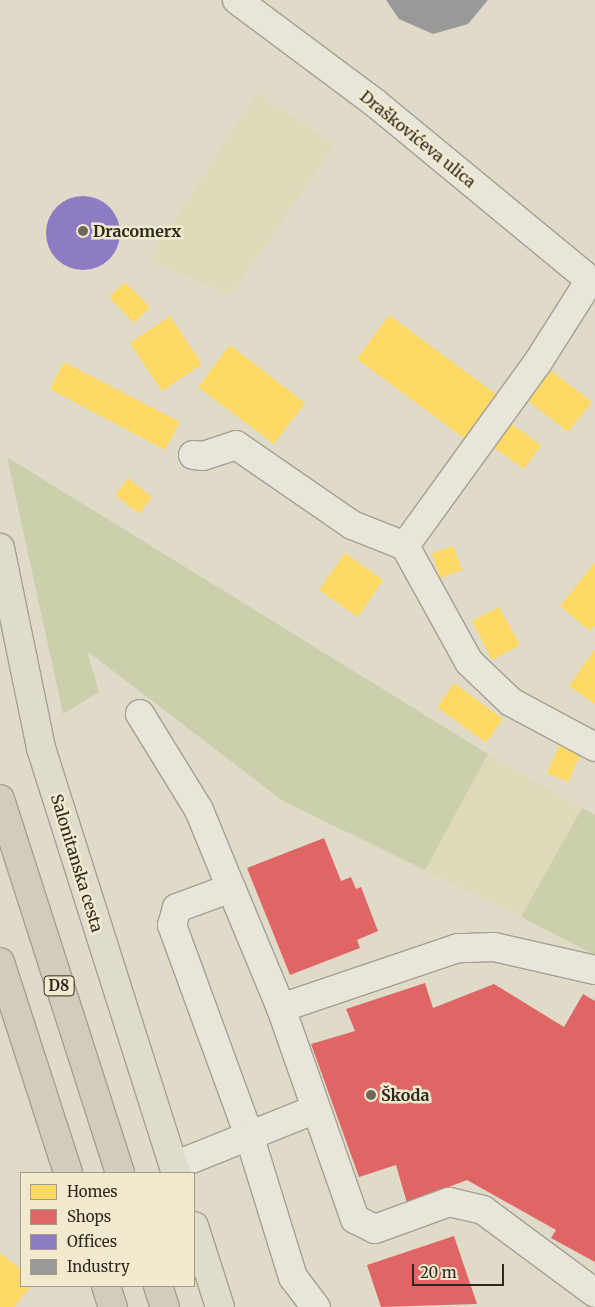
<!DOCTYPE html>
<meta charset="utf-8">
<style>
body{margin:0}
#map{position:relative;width:595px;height:1307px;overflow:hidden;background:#e0dbc9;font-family:Merriweather,serif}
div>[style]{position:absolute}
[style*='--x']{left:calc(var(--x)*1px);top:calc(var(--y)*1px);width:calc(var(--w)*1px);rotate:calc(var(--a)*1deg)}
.farmland>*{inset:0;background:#dfdaba}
.green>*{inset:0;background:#cccfac}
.homes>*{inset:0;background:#ffd966}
.shops>*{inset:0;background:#e06666}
.offices>*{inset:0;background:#8e7cc3}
.round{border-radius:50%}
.industry>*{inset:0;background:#999}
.roads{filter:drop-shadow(1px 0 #a59f93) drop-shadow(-1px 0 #a59f93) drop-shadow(0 1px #a59f93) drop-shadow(0 -1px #a59f93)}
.minor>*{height:28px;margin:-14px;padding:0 14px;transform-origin:14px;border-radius:14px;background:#e8e5da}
.major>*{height:28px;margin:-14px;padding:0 14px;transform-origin:14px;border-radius:14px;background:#e0dccc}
.highway>*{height:28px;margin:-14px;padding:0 14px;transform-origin:14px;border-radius:14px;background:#d2ccbb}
.dots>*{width:14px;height:14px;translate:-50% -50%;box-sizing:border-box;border:2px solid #f1eacf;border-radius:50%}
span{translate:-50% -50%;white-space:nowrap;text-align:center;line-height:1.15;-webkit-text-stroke:5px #f1eacf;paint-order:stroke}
.shield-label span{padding:1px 4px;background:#f1eacf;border:1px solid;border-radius:4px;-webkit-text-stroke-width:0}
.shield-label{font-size:15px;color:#31281d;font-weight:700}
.street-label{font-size:16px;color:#31281d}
.poi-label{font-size:16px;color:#31281d;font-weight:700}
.left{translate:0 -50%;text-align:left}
.legend{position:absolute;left:20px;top:1172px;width:175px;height:115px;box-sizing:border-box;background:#f1eacf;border:1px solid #a49c88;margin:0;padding:6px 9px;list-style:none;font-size:15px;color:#31281d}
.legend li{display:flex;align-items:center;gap:10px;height:25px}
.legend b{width:25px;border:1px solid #a49c88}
.scale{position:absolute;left:412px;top:1264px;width:92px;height:22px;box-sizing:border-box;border:2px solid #31281d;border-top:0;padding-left:6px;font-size:15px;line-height:18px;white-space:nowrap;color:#31281d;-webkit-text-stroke:4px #f1eacf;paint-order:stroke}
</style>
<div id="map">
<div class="farmland">
<i style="clip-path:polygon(257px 93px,335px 144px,232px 295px,148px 260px)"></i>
<i style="clip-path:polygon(488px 754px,582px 808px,521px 917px,425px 870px)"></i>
</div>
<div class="green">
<i style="clip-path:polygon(7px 457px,488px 754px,425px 870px,283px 801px,87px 651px,99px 692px,63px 714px)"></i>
<i style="clip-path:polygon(582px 808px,595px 815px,595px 955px,521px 917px)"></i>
</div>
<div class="homes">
<i style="clip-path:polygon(125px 282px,150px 307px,134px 323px,109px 297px)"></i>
<i style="clip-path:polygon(389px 315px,497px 395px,465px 439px,357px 359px)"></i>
<i style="clip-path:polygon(170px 316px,202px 364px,162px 391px,130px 343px)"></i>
<i style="clip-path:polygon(230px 345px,305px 403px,274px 444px,198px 387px)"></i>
<i style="clip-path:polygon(64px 362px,180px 422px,165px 450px,50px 389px)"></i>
<i style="clip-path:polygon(549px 369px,592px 402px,568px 432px,526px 399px)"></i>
<i style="clip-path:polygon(505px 419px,541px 445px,524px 469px,488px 443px)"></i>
<i style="clip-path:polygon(128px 478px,152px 497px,139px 514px,115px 495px)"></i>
<i style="clip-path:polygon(453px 546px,462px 570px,440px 578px,432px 553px)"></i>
<i style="clip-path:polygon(345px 553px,383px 580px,358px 617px,319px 590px)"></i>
<i style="clip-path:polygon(595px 562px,595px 625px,590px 631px,560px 606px)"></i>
<i style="clip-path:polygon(499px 607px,520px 645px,492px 660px,472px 621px)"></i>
<i style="clip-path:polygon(595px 649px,595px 704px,569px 686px)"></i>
<i style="clip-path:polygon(454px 683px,503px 719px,486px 743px,437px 707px)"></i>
<i style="clip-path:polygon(563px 737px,584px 747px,568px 782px,547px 773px)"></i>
<i style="clip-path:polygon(0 1253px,21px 1269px,21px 1286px,31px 1286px,14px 1307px,0 1307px)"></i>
</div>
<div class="shops">
<i style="clip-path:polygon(324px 838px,341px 881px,351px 877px,356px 889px,361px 887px,378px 931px,357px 940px,360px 948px,290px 975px,247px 868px)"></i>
<i style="clip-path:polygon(425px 983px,433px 1008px,494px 984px,564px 1027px,583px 994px,595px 1001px,595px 1262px,551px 1238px,556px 1230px,467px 1180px,407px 1203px,396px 1165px,359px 1177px,311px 1044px,355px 1031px,346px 1009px)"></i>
<i style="clip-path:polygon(454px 1236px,477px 1304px,381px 1307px,367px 1265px)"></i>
</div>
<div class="offices">
<i class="round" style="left:46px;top:196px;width:74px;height:74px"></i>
</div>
<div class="industry">
<i style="clip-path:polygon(386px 0,488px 0,468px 24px,433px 34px,399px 19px)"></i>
</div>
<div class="roads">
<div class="minor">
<i style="--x:237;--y:0;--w:171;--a:36.7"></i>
<i style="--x:374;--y:102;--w:286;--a:39.5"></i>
<i style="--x:590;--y:280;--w:97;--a:122.4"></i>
<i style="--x:538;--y:362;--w:227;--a:125.9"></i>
<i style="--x:405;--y:546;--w:132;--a:61.1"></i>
<i style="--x:469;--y:662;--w:58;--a:43.6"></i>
<i style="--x:511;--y:702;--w:95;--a:28.2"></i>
<i style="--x:193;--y:455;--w:10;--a:6"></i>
<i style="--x:203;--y:456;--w:35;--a:-18"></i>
<i style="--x:236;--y:445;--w:141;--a:34.6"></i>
<i style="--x:352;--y:525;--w:57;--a:21.6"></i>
<i style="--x:140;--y:714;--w:113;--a:58.4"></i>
<i style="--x:199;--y:810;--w:84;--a:67.7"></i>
<i style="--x:595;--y:970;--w:104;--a:-167.2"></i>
<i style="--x:494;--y:947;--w:36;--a:178"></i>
<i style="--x:458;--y:948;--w:187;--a:161.3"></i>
<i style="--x:281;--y:1008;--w:224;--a:70.7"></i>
<i style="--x:355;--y:1219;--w:22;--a:27"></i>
<i style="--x:375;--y:1229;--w:79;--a:-20"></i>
<i style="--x:449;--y:1202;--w:35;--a:13"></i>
<i style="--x:483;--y:1210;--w:139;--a:36.5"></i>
<i style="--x:281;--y:1008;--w:130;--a:-112.6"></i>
<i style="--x:231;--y:888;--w:58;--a:159.7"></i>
<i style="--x:177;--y:908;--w:18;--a:106"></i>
<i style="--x:172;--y:925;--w:224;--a:69.9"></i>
<i style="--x:249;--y:1135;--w:149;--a:72.8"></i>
<i style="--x:293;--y:1277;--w:38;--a:53"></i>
<i style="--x:174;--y:1166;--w:153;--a:-21.9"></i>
</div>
<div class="major">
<i style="--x:0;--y:548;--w:204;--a:78.4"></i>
<i style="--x:41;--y:748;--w:446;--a:72.4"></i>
<i style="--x:194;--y:1226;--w:85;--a:72.2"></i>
</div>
<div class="highway">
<i style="--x:0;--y:799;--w:393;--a:72.2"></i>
<i style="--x:0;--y:962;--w:222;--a:72.1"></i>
<i style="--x:106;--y:1286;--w:22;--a:72"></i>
<i style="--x:158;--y:1286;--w:22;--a:72"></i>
</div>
</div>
<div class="dots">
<i style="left:83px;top:231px;background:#6e6759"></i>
<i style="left:371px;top:1095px;background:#6e6759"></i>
</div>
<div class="shield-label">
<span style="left:59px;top:986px">D8</span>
</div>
<div class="street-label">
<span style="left:418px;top:139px;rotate:39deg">Draškovićeva ulica</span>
<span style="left:77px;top:863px;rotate:73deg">Salonitanska cesta</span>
</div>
<div class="poi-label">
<span class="left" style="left:93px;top:231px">Dracomerx</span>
<span class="left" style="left:381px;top:1095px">Škoda</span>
</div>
<ul class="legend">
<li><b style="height:14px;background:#ffd966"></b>Homes</li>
<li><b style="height:14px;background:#e06666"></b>Shops</li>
<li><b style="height:14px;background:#8e7cc3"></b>Offices</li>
<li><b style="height:14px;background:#999"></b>Industry</li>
</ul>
<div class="scale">20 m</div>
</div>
